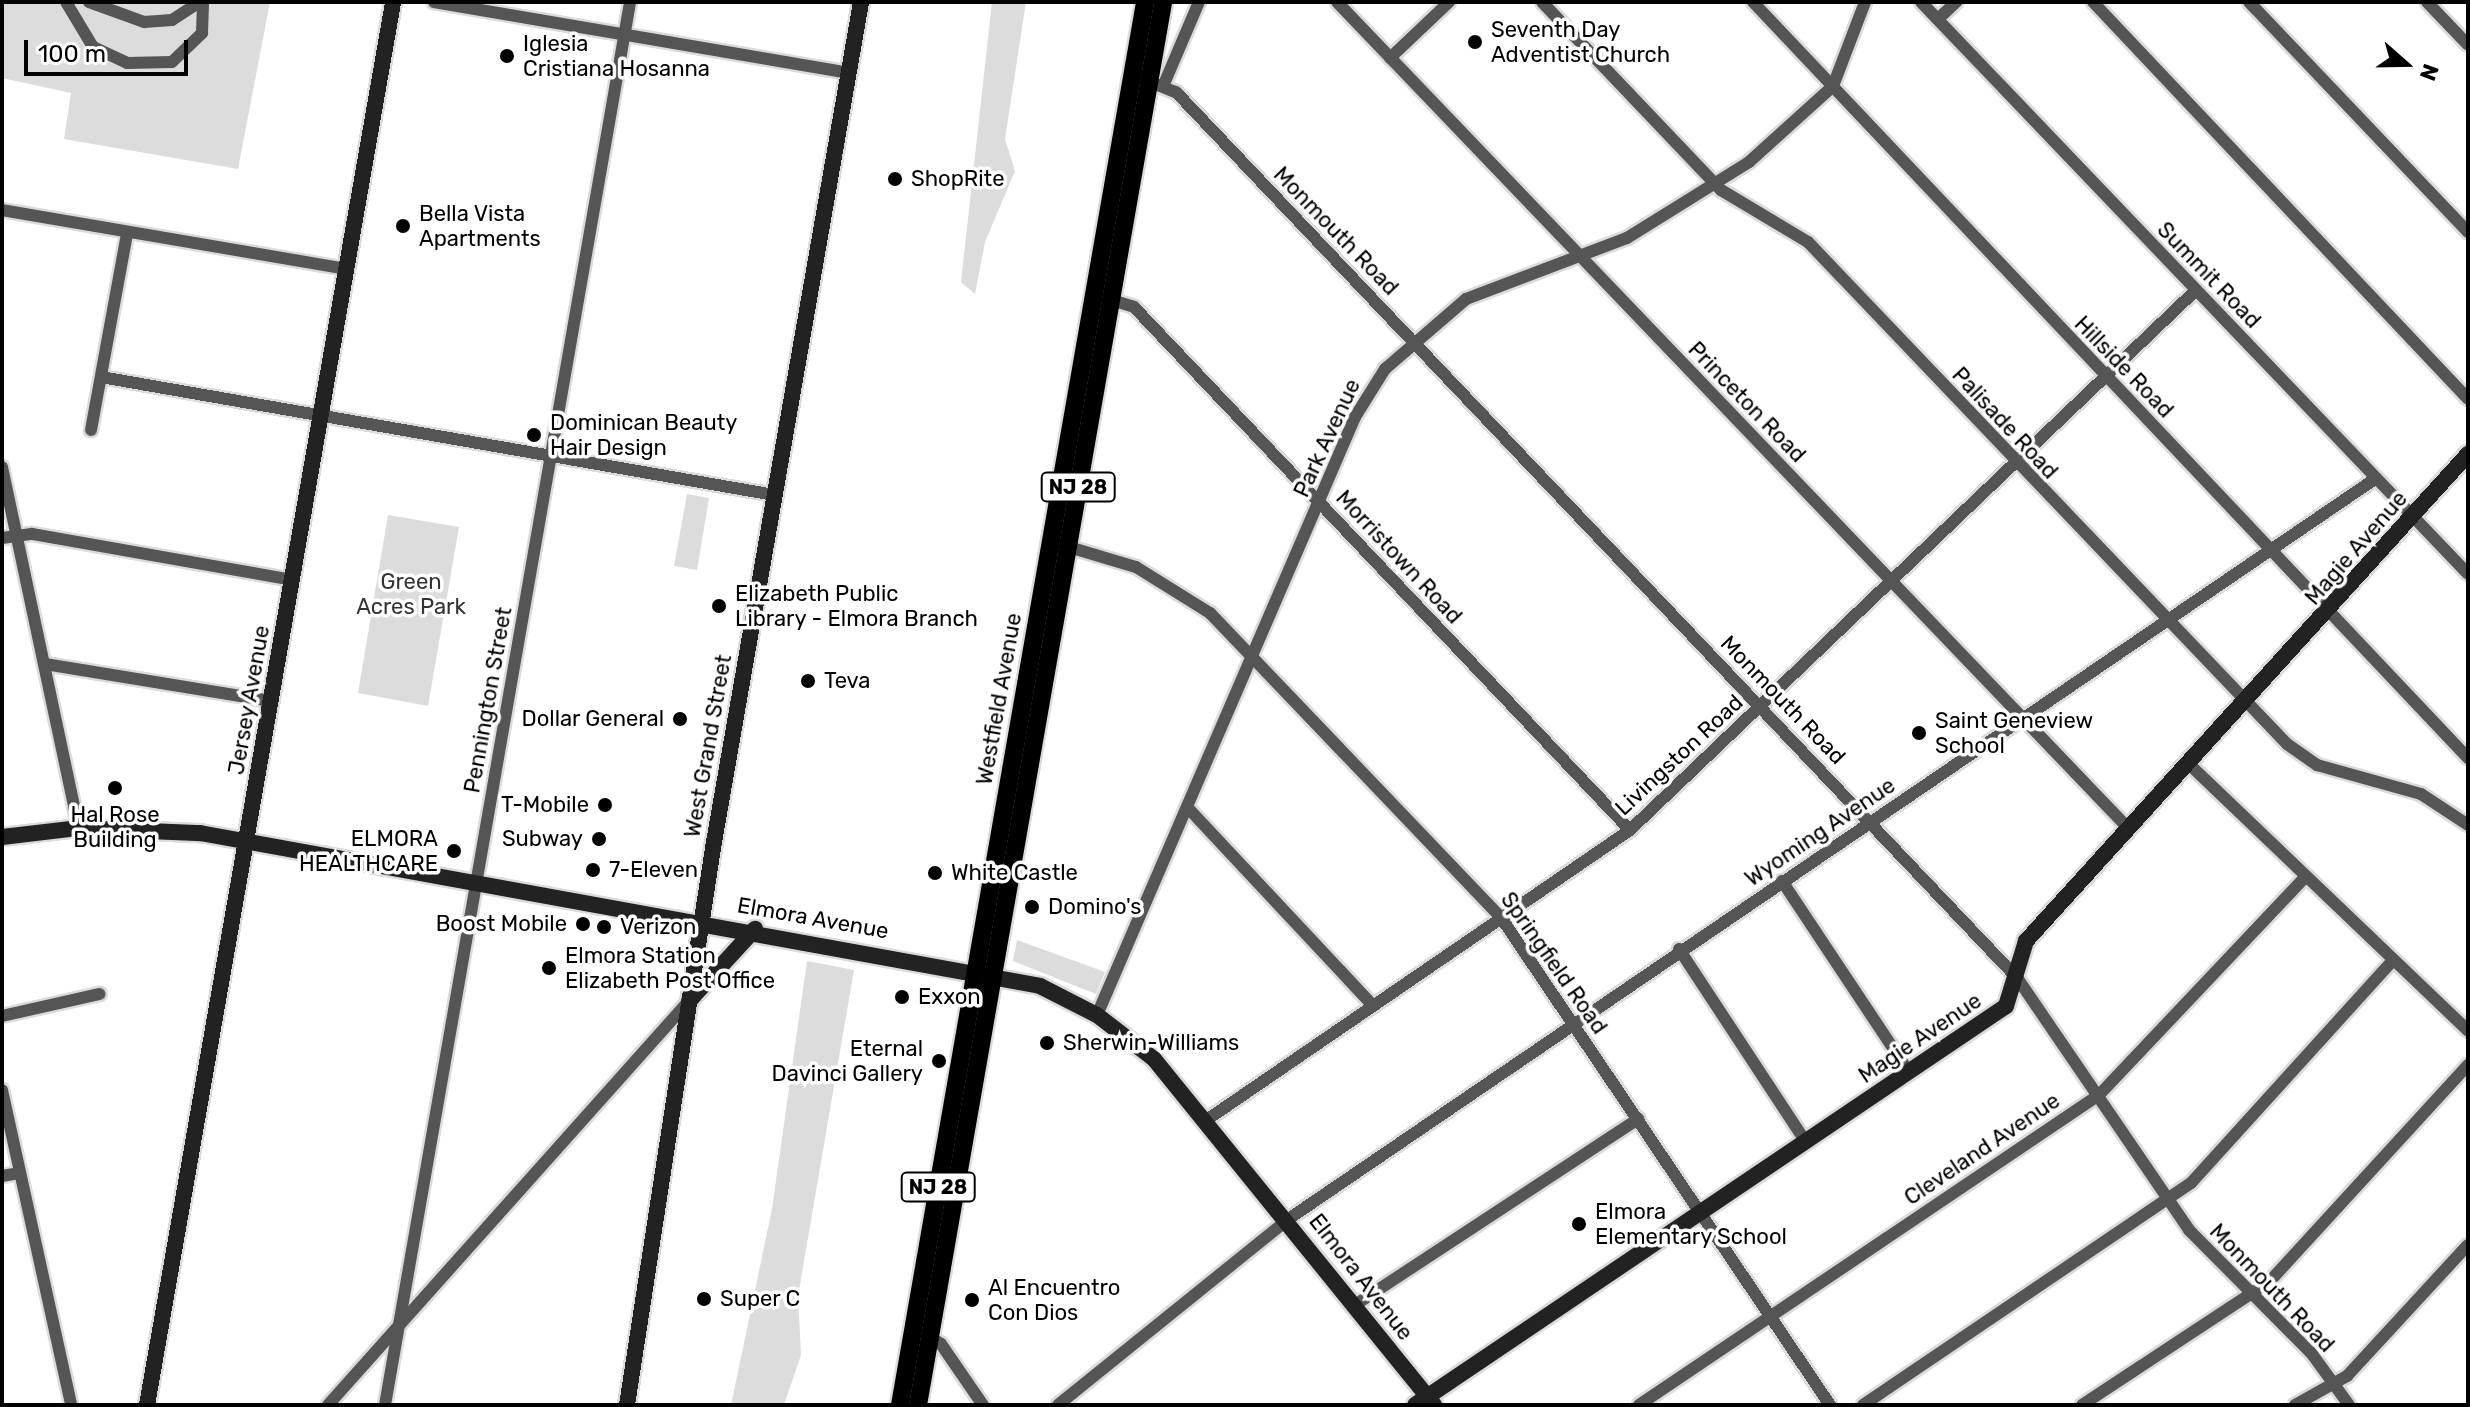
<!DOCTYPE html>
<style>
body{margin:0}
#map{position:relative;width:2470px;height:1407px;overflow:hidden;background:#fff;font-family:Rubik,sans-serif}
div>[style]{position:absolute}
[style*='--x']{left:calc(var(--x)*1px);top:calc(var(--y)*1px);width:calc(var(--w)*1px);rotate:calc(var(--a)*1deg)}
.green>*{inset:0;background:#dcdcdc}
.roads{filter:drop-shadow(2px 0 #dbdbdb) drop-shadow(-2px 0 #dbdbdb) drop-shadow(0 2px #dbdbdb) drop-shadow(0 -2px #dbdbdb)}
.street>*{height:12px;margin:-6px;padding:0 6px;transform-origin:6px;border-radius:6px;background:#555}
.secondary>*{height:16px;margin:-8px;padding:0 8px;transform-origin:8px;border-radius:8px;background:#222}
.primary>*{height:18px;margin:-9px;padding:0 9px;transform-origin:9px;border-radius:9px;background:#000}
.dots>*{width:22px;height:22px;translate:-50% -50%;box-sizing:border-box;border:4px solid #fff;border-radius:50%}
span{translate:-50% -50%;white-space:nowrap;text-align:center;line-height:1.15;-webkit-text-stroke:7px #fff;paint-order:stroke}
.shield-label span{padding:2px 6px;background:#fff;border:2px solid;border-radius:6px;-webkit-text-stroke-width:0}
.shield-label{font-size:20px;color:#000;font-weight:700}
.poi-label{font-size:22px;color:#000}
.left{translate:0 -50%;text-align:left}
.right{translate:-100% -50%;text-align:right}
.street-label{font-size:22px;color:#000}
.park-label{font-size:22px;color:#333}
.frame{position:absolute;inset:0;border:4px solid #000;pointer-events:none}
.north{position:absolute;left:2366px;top:24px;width:80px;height:80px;-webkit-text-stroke:6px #fff;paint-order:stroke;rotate:110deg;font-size:22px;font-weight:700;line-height:32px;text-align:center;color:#000}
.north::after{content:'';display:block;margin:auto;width:28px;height:36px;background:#000;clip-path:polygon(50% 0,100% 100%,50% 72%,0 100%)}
.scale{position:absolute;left:24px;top:40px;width:164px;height:36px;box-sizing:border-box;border:4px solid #000;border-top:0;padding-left:10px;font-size:24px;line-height:28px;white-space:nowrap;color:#000;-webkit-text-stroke:6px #fff;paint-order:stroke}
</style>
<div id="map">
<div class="green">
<i style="clip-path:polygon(2px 2px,270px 2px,238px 169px,64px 139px,71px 93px,2px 78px)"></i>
<i style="clip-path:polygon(992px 2px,1026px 2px,1005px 139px,1015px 171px,985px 242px,975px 294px,961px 282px)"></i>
<i style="clip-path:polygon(687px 494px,709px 498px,697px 570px,674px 566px)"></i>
<i style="clip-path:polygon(388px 515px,459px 527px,428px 706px,358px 693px)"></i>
<i style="clip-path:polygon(1017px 940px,1105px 972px,1096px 994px,1013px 961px)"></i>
<i style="clip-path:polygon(807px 961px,854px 970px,798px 1296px,801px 1355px,784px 1405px,731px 1405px,772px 1209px)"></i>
</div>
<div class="roads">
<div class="street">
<i style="--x:66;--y:2;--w:52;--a:59"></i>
<i style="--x:93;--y:47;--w:38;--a:25"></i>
<i style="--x:127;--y:63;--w:45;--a:-1.3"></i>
<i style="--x:172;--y:62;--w:42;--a:-44"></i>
<i style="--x:202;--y:33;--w:31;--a:-88"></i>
<i style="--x:89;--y:2;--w:59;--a:20"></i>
<i style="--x:144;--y:22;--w:28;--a:-4"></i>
<i style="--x:172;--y:20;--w:33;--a:-33"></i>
<i style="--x:434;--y:2;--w:420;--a:9.7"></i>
<i style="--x:1337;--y:2;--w:1145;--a:46.24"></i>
<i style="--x:1542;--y:2;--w:260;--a:46.4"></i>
<i style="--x:1721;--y:190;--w:101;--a:30.9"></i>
<i style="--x:1808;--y:242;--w:694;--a:46.34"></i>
<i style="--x:2287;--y:744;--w:37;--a:35"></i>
<i style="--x:2317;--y:765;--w:108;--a:15.6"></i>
<i style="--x:2421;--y:794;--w:56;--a:33.4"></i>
<i style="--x:1753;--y:2;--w:1041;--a:46.6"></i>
<i style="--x:1921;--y:2;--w:791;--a:46.28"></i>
<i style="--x:2093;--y:2;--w:546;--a:46.63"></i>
<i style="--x:2249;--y:2;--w:318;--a:46.4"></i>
<i style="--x:2427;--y:2;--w:59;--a:46.4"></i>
<i style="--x:1938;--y:19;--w:25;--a:-43"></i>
<i style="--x:1390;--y:58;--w:81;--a:-43.5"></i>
<i style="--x:1143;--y:79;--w:35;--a:22"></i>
<i style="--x:1176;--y:92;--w:1223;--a:46.49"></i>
<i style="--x:2018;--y:979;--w:304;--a:55.7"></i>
<i style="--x:2189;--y:1230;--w:175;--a:45.2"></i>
<i style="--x:2312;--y:1354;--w:63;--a:54"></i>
<i style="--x:1164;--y:84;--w:89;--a:-66.9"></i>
<i style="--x:2;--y:210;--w:349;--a:9.7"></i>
<i style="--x:1105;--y:298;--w:30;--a:17"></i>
<i style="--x:1134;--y:307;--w:721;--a:46.52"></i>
<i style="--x:101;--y:377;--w:683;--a:9.94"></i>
<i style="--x:91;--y:430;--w:200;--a:-79.6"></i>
<i style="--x:2;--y:467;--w:369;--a:78"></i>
<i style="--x:2;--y:538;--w:30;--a:-8"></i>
<i style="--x:32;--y:534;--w:264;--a:10"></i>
<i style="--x:1062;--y:545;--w:77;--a:16.6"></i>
<i style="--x:1136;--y:567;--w:87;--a:31.9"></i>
<i style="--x:1210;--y:613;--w:423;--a:46.3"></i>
<i style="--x:1502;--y:919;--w:586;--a:55.98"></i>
<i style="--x:45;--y:664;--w:229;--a:9.3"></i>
<i style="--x:2190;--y:765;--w:385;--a:43.7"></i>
<i style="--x:1188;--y:808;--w:271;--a:46.9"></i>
<i style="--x:1782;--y:881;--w:229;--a:56.4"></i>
<i style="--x:1679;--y:949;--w:231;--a:56.7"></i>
<i style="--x:1097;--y:1015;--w:651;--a:-66.66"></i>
<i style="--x:1355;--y:417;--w:57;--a:-58"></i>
<i style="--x:1385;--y:369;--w:107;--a:-40.8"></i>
<i style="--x:1466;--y:299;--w:172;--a:-20.8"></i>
<i style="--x:1627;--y:238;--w:144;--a:-31.9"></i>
<i style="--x:1749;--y:162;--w:113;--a:-42.1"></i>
<i style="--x:1833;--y:86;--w:90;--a:-69.1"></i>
<i style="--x:2;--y:1016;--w:100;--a:-12.7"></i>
<i style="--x:2;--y:1090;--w:322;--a:77.6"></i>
<i style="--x:1208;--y:1119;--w:511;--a:-34.4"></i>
<i style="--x:1630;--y:830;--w:782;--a:-43.65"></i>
<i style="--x:2;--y:1176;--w:17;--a:-10"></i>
<i style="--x:1355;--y:1305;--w:339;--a:-33.3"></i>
<i style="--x:926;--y:1335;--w:17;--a:31"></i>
<i style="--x:941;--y:1344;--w:74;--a:55.5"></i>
<i style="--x:328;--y:1405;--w:540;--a:-48.23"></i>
<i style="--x:385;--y:1405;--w:1424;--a:-80.09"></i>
<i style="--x:1058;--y:1405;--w:294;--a:-38.9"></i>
<i style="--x:1287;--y:1220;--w:1316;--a:-34.26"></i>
<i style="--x:1639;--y:1405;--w:555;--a:-33.98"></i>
<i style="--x:2099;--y:1095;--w:301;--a:-46.6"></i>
<i style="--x:1863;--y:1405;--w:396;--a:-34.1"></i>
<i style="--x:2191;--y:1183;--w:301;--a:-47.8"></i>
<i style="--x:2082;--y:1405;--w:225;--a:-33.4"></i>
<i style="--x:2270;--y:1281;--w:293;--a:-47.5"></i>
<i style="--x:2295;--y:1405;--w:60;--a:-29.1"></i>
<i style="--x:2347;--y:1376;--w:178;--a:-47.3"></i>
</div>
<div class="secondary">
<i style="--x:2;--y:837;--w:78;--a:-6.7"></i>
<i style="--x:79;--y:828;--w:121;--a:2.4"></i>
<i style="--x:200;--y:833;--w:854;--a:10.32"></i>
<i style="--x:1040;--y:986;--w:64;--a:27"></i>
<i style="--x:1097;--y:1015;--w:72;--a:37.7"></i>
<i style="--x:1154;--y:1059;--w:445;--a:51"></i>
<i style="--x:689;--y:1001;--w:98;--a:-47.5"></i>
<i style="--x:147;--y:1405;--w:1424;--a:-80.05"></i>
<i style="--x:627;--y:1405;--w:570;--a:-81.22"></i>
<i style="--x:714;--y:842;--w:853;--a:-80.07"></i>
<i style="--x:1415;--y:1405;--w:713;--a:-34.02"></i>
<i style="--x:2006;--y:1006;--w:68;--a:-72.9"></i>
<i style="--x:2026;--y:941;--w:658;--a:-47.77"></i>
</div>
<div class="primary">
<i style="--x:900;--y:1405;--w:1424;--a:-80.09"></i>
<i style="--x:918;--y:1405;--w:1424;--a:-80.09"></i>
</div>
</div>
<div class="dots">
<i style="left:1475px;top:42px;background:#000"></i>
<i style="left:507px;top:56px;background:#000"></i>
<i style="left:895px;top:179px;background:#000"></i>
<i style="left:403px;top:226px;background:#000"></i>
<i style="left:534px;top:435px;background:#000"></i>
<i style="left:719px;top:606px;background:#000"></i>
<i style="left:808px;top:681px;background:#000"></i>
<i style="left:680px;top:719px;background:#000"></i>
<i style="left:1919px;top:733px;background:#000"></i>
<i style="left:115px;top:788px;background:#000"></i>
<i style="left:605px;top:805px;background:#000"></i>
<i style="left:599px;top:839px;background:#000"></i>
<i style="left:454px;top:851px;background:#000"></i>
<i style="left:593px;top:870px;background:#000"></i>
<i style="left:935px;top:873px;background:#000"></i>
<i style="left:1032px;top:907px;background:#000"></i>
<i style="left:583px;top:924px;background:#000"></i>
<i style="left:604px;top:927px;background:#000"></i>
<i style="left:549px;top:968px;background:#000"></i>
<i style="left:902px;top:997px;background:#000"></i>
<i style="left:1047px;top:1043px;background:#000"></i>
<i style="left:939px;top:1061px;background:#000"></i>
<i style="left:1579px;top:1224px;background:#000"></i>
<i style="left:704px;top:1299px;background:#000"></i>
<i style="left:972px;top:1300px;background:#000"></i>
</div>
<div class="shield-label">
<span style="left:1078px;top:487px">NJ 28</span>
<span style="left:938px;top:1187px">NJ 28</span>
</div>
<div class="poi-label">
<span class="left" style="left:1491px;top:42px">Seventh Day<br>Adventist Church</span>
<span class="left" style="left:523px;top:56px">Iglesia<br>Cristiana Hosanna</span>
<span class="left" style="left:911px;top:179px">ShopRite</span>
<span class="left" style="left:419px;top:226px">Bella Vista<br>Apartments</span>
<span class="left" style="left:550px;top:435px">Dominican Beauty<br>Hair Design</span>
<span class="left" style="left:735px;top:606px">Elizabeth Public<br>Library - Elmora Branch</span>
<span class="left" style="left:824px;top:681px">Teva</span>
<span class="right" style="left:664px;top:719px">Dollar General</span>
<span class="left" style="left:1935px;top:733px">Saint Geneview<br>School</span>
<span class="right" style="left:589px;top:805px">T-Mobile</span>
<span style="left:115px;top:827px">Hal Rose<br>Building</span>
<span class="right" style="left:438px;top:851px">ELMORA<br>HEALTHCARE</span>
<span class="right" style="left:583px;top:839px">Subway</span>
<span class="left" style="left:609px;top:870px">7-Eleven</span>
<span class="left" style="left:951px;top:873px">White Castle</span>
<span class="left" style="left:1048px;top:907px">Domino's</span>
<span class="right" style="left:567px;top:924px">Boost Mobile</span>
<span class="left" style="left:620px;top:927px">Verizon</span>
<span class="left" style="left:565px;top:968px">Elmora Station<br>Elizabeth Post Office</span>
<span class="left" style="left:918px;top:997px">Exxon</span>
<span class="left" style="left:1063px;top:1043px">Sherwin-Williams</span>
<span class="right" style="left:923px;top:1061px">Eternal<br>Davinci Gallery</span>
<span class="left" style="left:1595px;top:1224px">Elmora<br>Elementary School</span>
<span class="left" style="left:988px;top:1300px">Al Encuentro<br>Con Dios</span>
<span class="left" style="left:720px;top:1299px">Super C</span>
</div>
<div class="street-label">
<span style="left:1336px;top:231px;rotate:46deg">Monmouth Road</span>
<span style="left:2209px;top:275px;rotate:46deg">Summit Road</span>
<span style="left:2124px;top:367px;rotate:46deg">Hillside Road</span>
<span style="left:1747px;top:402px;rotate:46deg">Princeton Road</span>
<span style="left:2005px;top:423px;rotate:47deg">Palisade Road</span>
<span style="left:1327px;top:438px;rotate:-65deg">Park Avenue</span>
<span style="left:2356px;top:548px;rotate:-49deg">Magie Avenue</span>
<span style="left:1399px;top:557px;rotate:47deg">Morristown Road</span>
<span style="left:999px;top:699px;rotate:-80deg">Westfield Avenue</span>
<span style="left:249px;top:700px;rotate:-80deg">Jersey Avenue</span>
<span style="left:488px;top:700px;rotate:-80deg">Pennington Street</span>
<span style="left:1783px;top:700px;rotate:46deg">Monmouth Road</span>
<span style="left:708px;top:746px;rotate:-80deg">West Grand Street</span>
<span style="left:1679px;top:755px;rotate:-43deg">Livingston Road</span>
<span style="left:1820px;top:832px;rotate:-34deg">Wyoming Avenue</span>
<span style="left:813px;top:918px;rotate:10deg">Elmora Avenue</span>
<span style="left:1554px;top:963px;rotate:55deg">Springfield Road</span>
<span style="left:1920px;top:1038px;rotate:-34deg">Magie Avenue</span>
<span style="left:1982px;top:1149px;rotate:-34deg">Cleveland Avenue</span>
<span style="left:1361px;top:1277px;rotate:52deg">Elmora Avenue</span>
<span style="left:2272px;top:1288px;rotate:46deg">Monmouth Road</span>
</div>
<div class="park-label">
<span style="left:411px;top:594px">Green<br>Acres Park</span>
</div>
<div class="frame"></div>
<div class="north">N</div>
<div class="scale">100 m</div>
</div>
